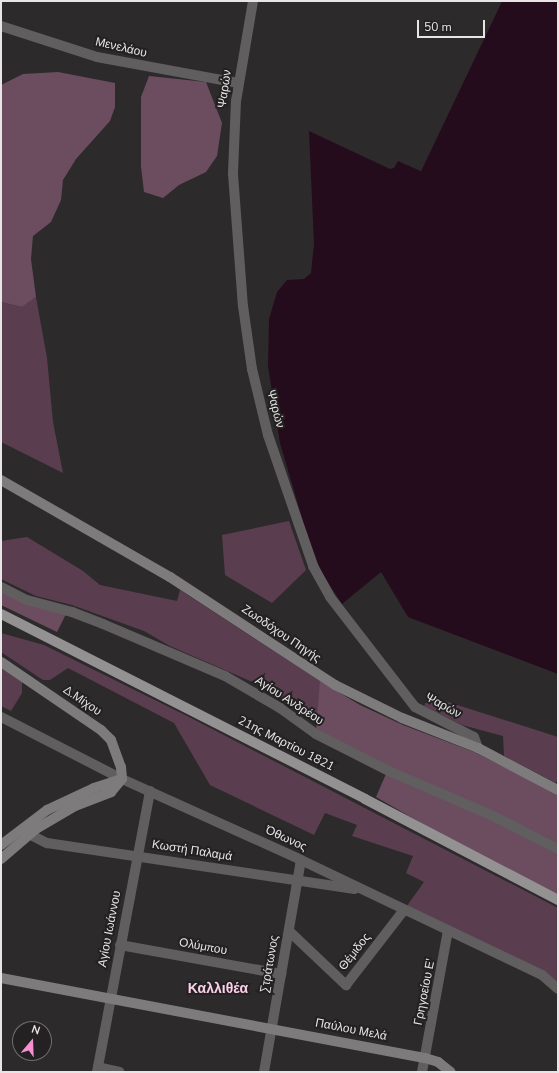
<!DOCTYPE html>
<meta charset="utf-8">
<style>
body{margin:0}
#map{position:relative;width:559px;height:1073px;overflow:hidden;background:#2d2a2c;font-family:"Nunito Sans",sans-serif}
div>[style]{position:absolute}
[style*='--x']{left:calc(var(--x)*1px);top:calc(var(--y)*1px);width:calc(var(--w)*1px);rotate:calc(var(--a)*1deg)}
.green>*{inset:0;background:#5a3e4f}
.forest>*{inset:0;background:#6b4d5f}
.water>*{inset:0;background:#250c1c}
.pier>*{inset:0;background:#2d2a2c}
.street>*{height:10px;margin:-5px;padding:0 5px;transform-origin:5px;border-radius:5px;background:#605e5f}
.secondary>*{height:10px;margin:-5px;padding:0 5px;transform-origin:5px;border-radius:5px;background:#7d7b7c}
.primary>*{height:10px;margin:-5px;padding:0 5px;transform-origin:5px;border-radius:5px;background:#949192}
span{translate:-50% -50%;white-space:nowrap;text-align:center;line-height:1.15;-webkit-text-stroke:4px #232122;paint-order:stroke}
.street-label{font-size:12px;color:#e7e5e6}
.quarter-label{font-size:14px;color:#fdd0ea;font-weight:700}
.frame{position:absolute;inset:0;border:2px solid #e7e5e6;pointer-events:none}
.north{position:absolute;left:12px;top:1021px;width:40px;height:40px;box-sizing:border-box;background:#232122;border:1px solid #716f70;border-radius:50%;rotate:19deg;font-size:11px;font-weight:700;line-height:16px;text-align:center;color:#e7e5e6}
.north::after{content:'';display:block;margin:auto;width:14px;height:18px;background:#f690d0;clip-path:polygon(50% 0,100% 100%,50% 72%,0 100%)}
.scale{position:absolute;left:417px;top:20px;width:68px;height:18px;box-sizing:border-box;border:2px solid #e7e5e6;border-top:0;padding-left:5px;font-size:12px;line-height:14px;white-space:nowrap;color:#e7e5e6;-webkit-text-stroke:3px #232122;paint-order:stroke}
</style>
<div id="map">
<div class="green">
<i style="clip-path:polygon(36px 297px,47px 358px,53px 422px,63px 473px,1px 442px,1px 302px,22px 307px)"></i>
<i style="clip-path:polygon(289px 521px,306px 570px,272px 603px,225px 575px,222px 535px)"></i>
<i style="clip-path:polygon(27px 537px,83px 571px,100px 585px,177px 601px,180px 590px,326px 685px,322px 720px,299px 713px,271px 690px,170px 646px,144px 631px,72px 605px,36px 596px,1px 579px,1px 541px)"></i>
<i style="clip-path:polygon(1px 633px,44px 645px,189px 717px,558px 908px,558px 989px,542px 975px,404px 910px,424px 882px,406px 873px,413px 856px,352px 836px,357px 825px,325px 813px,314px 835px,210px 785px,174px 723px,68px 668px,50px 680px,43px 680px,1px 652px)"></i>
<i style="clip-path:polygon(1px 666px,22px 681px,22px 693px,11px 711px,1px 706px)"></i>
<i style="clip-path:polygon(429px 696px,558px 737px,558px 778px,556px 783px,504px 756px,503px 736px,462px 725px,424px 706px)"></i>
</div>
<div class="forest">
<i style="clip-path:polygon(58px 72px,115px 83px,115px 107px,110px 121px,76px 159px,63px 180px,61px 200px,51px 222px,33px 236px,31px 259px,36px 297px,22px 307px,1px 302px,1px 85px,23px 74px)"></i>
<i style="clip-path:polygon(149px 76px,206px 82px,222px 123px,217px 156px,206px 172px,179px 185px,163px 198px,144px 192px,141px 167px,141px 97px)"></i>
<i style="clip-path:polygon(1px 590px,66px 614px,57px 632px,1px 605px)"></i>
<i style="clip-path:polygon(320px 681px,360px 705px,403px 725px,474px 752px,558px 794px,558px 902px,376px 797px,389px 767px,316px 730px)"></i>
</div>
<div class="water">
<i style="clip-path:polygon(502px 1px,558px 1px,558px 674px,408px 617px,381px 572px,342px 604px,321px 572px,304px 525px,280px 443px,268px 366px,269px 319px,277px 292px,287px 280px,304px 279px,311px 273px,314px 244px,309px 131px,390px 169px,394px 168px,398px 161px,421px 171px)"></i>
</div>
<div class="pier">
<i style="clip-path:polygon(500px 1px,502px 1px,421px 171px,398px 161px,420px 169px)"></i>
</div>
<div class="street">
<i style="--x:253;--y:1;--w:101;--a:99.6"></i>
<i style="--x:236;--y:101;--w:73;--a:92.4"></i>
<i style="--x:233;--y:174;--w:132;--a:85.7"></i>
<i style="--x:243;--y:306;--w:64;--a:81.9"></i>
<i style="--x:252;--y:369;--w:68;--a:76.4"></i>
<i style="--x:268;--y:435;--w:139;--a:71"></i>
<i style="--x:313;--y:566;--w:35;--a:61"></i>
<i style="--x:330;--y:597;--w:139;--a:52.3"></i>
<i style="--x:415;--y:707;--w:66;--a:27"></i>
<i style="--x:474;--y:737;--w:12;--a:70"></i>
<i style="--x:1;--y:26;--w:101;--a:17.9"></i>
<i style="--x:97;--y:57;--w:143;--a:10.4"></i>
<i style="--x:1;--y:587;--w:29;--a:27"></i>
<i style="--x:27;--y:600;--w:47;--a:14.9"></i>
<i style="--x:72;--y:612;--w:33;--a:21"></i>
<i style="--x:103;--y:624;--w:133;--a:23.1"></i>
<i style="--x:225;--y:676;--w:64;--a:30.2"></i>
<i style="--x:280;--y:708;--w:44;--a:35.8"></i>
<i style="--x:316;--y:734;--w:84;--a:26.9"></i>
<i style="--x:391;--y:772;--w:111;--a:23.3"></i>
<i style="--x:493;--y:816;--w:73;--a:26.9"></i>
<i style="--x:1;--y:717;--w:136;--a:27.1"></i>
<i style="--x:122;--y:779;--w:196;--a:24.3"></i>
<i style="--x:301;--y:860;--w:267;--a:25.5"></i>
<i style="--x:542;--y:975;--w:21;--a:41"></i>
<i style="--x:23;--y:831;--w:27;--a:27"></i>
<i style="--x:47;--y:843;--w:311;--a:8.5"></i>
<i style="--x:289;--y:931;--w:79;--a:43.5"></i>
<i style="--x:346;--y:985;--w:95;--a:-52.3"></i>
<i style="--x:120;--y:945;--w:164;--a:10.2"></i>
<i style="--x:98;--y:1067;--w:22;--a:13"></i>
<i style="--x:97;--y:1072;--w:286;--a:-79.3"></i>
<i style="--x:264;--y:1072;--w:215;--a:-80.1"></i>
<i style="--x:422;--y:1072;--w:143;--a:-79.6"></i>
</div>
<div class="secondary">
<i style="--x:1;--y:480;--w:195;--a:29.9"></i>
<i style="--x:170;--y:577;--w:197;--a:33.2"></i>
<i style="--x:335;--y:685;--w:75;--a:26.2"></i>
<i style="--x:402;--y:718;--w:82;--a:21.5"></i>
<i style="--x:478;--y:748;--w:90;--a:27.7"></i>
<i style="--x:1;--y:662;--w:121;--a:34.2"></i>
<i style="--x:101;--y:730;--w:14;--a:45"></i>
<i style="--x:111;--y:740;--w:29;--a:70"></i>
<i style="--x:121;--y:767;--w:12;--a:85"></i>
<i style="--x:1;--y:845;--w:58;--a:-37.3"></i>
<i style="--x:47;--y:810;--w:52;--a:-25.1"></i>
<i style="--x:94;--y:788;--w:29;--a:-18"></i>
<i style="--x:1;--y:859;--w:46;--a:-40.6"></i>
<i style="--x:36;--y:829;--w:45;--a:-30.5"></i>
<i style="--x:75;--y:806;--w:39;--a:-21"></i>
<i style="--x:111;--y:792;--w:17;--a:-50"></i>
<i style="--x:1;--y:978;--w:431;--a:10.7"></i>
<i style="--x:425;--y:1058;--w:14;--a:17"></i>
<i style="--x:438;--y:1062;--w:16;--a:38"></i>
</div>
<div class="primary">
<i style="--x:1;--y:614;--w:408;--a:26.9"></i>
<i style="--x:365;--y:799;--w:218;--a:27.6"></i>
</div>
<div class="street-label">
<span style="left:121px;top:48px;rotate:13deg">Μενελάου</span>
<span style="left:225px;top:89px;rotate:-82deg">Ψαρών</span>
<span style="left:275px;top:409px;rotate:75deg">Ψαρών</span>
<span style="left:281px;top:634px;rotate:34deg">Ζωοδόχου Πηγής</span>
<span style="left:82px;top:701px;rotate:34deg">Δ.Μίχου</span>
<span style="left:289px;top:701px;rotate:33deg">Αγίου Ανδρέου</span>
<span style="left:443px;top:706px;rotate:29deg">Ψαρών</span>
<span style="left:286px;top:744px;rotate:27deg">21ης Μαρτίου 1821</span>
<span style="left:286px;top:839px;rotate:25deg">Όθωνος</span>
<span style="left:192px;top:851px;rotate:9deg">Κωστή Παλαμά</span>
<span style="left:110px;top:929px;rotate:-79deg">Αγίου Ιωάννου</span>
<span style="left:203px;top:947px;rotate:10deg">Ολύμπου</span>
<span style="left:355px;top:952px;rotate:-52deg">Θέμιδος</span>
<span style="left:270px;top:964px;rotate:-80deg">Στράτωνος</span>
<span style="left:425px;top:992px;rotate:-79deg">Γρηγοείου Ε'</span>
<span style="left:351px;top:1030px;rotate:11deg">Παύλου Μελά</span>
</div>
<div class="quarter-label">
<span style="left:218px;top:989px">Καλλιθέα</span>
</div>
<div class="frame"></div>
<div class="north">N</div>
<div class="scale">50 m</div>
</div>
